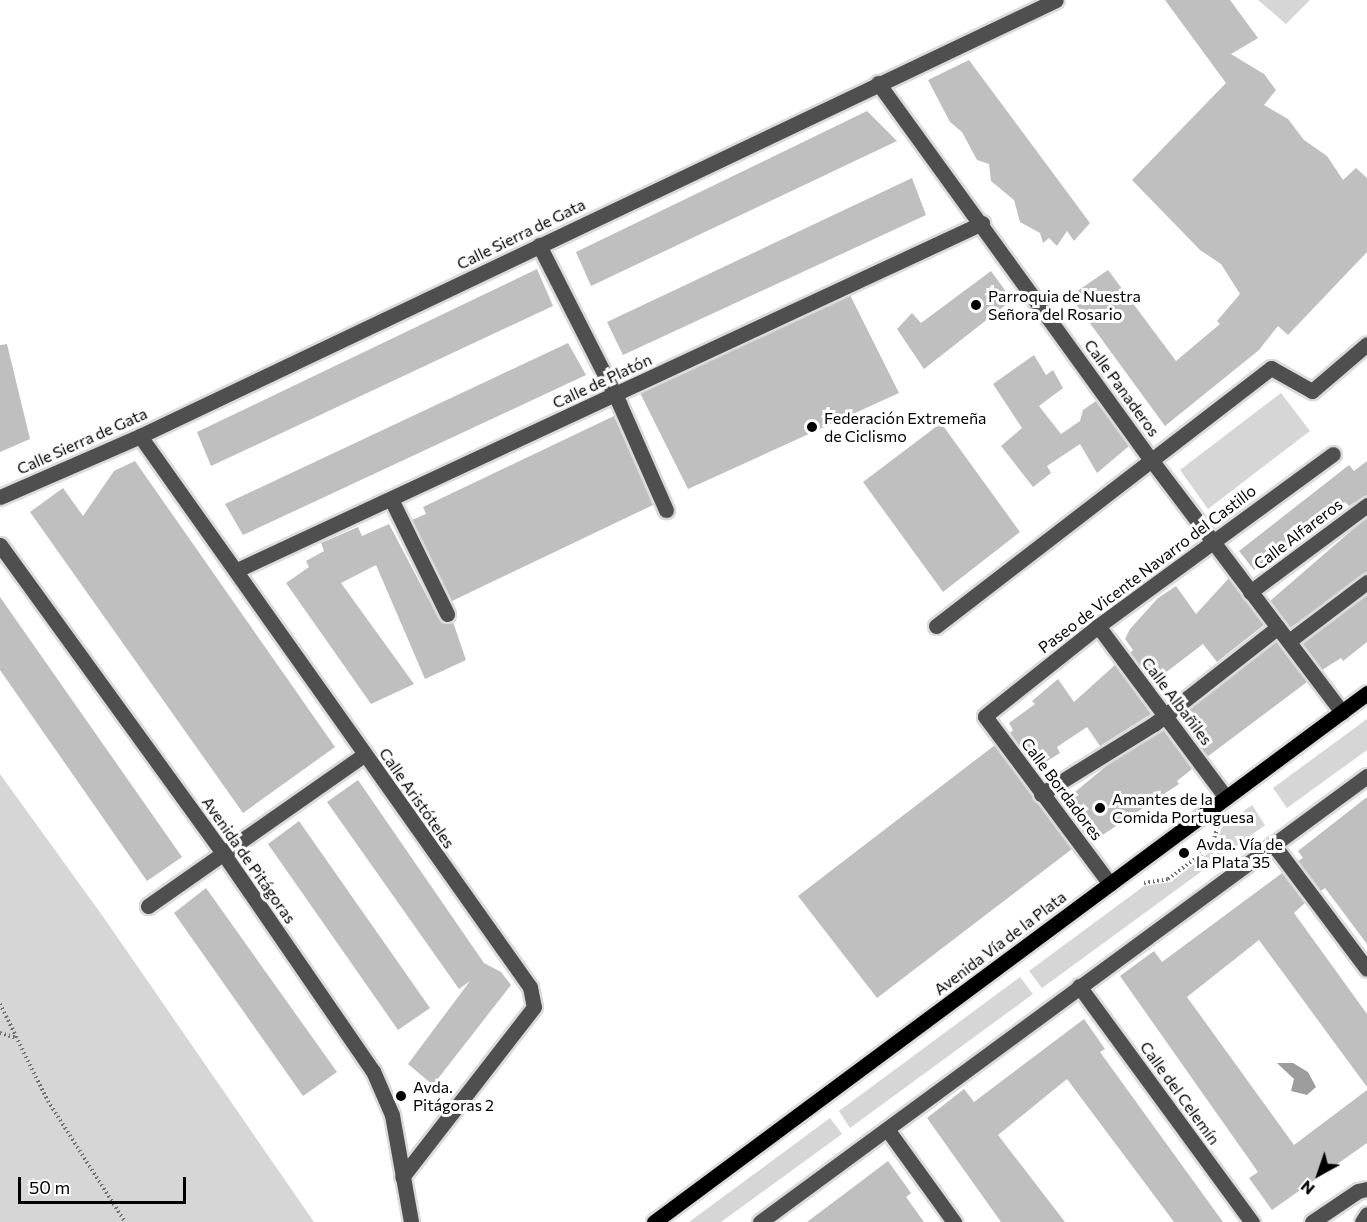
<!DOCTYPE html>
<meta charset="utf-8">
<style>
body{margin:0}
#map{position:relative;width:1367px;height:1222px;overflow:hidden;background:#fff;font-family:Commissioner,sans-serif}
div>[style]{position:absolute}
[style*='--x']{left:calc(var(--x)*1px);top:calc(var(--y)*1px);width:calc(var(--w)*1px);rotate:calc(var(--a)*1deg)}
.green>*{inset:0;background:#d6d6d6}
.water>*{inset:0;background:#9d9d9d}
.building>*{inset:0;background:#bfbfbf}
.path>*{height:4px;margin-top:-2px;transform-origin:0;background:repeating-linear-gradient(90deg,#717171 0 1.5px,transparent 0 4.5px)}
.roads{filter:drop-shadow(2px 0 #dbdbdb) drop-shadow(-2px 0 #dbdbdb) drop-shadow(0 2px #dbdbdb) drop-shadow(0 -2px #dbdbdb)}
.minor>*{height:15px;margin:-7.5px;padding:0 7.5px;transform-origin:7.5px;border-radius:7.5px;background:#4f4f4f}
.major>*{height:15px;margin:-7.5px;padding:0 7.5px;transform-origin:7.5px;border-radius:7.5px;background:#000}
.dots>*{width:16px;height:16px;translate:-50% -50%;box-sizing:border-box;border:3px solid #fff;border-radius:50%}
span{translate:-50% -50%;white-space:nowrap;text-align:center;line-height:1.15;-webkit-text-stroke:6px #fff;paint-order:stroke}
.street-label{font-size:16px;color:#000}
.poi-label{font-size:16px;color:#000}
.left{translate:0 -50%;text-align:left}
.north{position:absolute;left:1289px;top:1144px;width:60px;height:60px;-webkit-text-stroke:4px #fff;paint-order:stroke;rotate:220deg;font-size:16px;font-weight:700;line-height:24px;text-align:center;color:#000}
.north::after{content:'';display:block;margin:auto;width:21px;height:27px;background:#000;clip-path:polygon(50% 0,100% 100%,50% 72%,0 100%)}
.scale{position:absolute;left:18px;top:1177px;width:168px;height:27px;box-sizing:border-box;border:3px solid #000;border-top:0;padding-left:8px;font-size:18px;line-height:21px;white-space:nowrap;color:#000;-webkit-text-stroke:4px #fff;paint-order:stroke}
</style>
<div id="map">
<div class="green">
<i style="clip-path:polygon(1258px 0,1310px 0,1286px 24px)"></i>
<i style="clip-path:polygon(1281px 393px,1310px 431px,1208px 509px,1180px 470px)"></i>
<i style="clip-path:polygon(1367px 719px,1367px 750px,1287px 808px,1273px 788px)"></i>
<i style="clip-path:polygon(0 774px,104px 918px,314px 1222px,0 1222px)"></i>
<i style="clip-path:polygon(1252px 805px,1265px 825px,1042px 988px,1029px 971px,1144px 886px,1171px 882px,1215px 848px,1222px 827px)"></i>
<i style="clip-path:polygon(1020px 977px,1033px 994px,850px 1128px,839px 1111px)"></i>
<i style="clip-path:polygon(830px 1118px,842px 1134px,721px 1222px,689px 1222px)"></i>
</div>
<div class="water">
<i style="clip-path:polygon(1277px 1063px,1293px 1063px,1308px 1072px,1316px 1087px,1307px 1095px,1291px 1091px,1294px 1079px)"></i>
</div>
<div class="building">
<i style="clip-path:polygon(1165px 0,1230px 0,1258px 38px,1231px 54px,1264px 74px,1276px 90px,1264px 105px,1288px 119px,1304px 140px,1327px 156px,1343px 180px,1356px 168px,1367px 178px,1367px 252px,1288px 335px,1278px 326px,1259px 350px,1165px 426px,1070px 296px,1108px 270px,1176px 361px,1220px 324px,1217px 321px,1240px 294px,1221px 264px,1200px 250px,1132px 180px,1226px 83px)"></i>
<i style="clip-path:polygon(969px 60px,1090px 223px,1074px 241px,1067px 231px,1057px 246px,1049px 238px,1043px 243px,1040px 233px,1020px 222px,1014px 200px,991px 181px,989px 164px,977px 160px,962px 132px,950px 122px,928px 80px)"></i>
<i style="clip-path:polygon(867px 111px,897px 141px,591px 286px,576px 252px)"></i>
<i style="clip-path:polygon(912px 178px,926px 215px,623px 355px,607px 322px)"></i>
<i style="clip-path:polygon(537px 269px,553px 306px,211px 466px,197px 432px)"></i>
<i style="clip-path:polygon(991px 271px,1012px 300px,924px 369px,897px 329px,912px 313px,921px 323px)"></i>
<i style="clip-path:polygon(850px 295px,899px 393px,688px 489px,640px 393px)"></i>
<i style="clip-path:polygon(568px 343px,586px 375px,243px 535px,225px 504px)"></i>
<i style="clip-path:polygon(7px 344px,30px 439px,0 452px,0 345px)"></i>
<i style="clip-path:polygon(1034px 355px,1046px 375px,1053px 370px,1063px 388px,1039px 406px,1061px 434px,1080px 421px,1083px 410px,1096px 401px,1129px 446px,1097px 473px,1080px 444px,1047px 466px,1051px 473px,1033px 487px,1001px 446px,1022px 428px,993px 384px)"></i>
<i style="clip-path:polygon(614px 416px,653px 505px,452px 601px,412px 520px,426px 514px,423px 507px)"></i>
<i style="clip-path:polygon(941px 423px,1020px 532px,943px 592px,863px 482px)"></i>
<i style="clip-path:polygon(135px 461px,335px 747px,243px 813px,30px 512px,63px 488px,83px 516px,114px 471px)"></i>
<i style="clip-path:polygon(1367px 461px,1367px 495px,1349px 506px,1345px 502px,1254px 570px,1239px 551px,1349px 465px,1354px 471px)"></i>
<i style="clip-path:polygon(1367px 517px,1367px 572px,1290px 628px,1270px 601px)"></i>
<i style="clip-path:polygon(389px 524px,439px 619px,446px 624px,453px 622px,466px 660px,425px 679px,376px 565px,341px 583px,414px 684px,371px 704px,286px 583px,309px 567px,306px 561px,324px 551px,321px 543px,358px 527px,362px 536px)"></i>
<i style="clip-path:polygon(1229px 578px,1264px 625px,1217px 662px,1203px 644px,1152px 683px,1130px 653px,1133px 650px,1125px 639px,1130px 629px,1158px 598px,1176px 586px,1196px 614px)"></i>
<i style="clip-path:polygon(1367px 594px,1367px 642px,1343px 661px,1341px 658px,1322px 670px,1302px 643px)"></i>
<i style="clip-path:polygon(0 597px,182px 857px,147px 881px,0 670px)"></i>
<i style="clip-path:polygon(1276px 641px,1307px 682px,1207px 757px,1178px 717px)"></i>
<i style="clip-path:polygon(1115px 665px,1151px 714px,1100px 746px,1087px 727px,1057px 747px,1060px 753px,1036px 768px,1010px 733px,1013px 730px,1009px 723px,1035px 704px,1032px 701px,1058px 679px,1074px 702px)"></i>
<i style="clip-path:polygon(1163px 729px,1192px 769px,1177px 781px,1179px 784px,1095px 840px,1091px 834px,1087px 837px,1062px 803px,1111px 762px)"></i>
<i style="clip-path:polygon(995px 745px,1072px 849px,877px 998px,798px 896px)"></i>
<i style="clip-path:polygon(358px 780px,484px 963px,501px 972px,511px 985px,433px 1085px,408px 1064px,470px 981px,459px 989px,327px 802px)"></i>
<i style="clip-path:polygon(1367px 797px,1367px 944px,1325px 888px,1321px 891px,1298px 861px,1303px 858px,1298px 851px)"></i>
<i style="clip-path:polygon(299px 821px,430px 1008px,398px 1030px,268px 844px)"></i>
<i style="clip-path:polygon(1282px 873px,1305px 903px,1294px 913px,1367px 1014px,1367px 1087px,1259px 940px,1187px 997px,1294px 1145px,1367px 1090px,1367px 1143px,1272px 1210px,1249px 1178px,1258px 1172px,1120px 976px,1154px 951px,1162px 962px)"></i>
<i style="clip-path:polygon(206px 888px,337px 1072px,303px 1096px,174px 913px)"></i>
<i style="clip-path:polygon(1084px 1019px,1105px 1049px,1100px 1052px,1223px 1222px,1174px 1222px,1067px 1079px,998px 1135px,1065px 1222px,1001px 1222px,927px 1118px,964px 1089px,974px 1102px)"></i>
<i style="clip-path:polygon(888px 1161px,911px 1193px,906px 1197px,924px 1222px,807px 1222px)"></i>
</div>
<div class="path">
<i style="--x:1144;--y:883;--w:24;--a:-9"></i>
<i style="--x:1168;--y:879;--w:55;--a:-36.9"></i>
<i style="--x:1212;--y:846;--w:19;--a:-74"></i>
<i style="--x:0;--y:1004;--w:108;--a:63.7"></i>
<i style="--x:48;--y:1101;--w:143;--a:57.5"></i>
<i style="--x:0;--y:1033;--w:18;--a:16"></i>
</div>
<div class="roads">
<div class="minor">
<i style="--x:878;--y:83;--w:467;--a:54.1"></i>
<i style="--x:1152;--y:461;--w:315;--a:52.9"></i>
<i style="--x:539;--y:245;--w:177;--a:63.1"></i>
<i style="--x:619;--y:403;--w:117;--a:66.3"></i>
<i style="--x:140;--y:436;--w:675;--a:54.71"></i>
<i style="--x:530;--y:987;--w:20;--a:79"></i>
<i style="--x:534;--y:1007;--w:215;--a:127.8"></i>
<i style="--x:0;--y:497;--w:153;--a:-23.5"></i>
<i style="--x:140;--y:436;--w:1014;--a:-25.45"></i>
<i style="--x:391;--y:499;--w:128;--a:64"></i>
<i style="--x:0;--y:545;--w:380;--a:54.1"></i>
<i style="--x:223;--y:853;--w:265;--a:55.5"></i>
<i style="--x:373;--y:1071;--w:48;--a:66.6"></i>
<i style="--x:392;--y:1115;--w:109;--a:79.9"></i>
<i style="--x:237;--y:570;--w:822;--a:-24.97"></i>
<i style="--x:1250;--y:592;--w:146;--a:-36.6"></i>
<i style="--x:936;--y:626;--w:423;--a:-37.6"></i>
<i style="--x:1271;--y:368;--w:47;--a:29.3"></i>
<i style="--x:1312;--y:391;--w:72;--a:-40.5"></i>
<i style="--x:1098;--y:626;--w:214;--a:53.3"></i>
<i style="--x:1289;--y:641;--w:98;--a:-37.1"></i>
<i style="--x:1041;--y:794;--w:133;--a:-31.8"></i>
<i style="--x:1154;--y:724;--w:157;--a:-38"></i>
<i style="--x:1273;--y:844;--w:156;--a:53.1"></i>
<i style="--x:1110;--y:884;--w:209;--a:-126.7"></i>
<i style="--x:985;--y:716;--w:144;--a:-38.5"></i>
<i style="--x:1098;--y:626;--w:291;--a:-36.2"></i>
<i style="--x:148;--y:906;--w:264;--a:-35"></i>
<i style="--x:1079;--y:986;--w:293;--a:53.8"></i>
<i style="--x:887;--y:1129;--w:115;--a:54.2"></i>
<i style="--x:760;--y:1222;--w:753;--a:-36.31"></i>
<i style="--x:1312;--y:1222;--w:55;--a:-34"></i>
<i style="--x:1358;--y:1191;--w:9;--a:-13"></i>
<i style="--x:1362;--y:1222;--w:9;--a:-58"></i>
</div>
<div class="major">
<i style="--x:654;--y:1222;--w:888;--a:-36.57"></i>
</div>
</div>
<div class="dots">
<i style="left:976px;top:305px;background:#000"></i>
<i style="left:812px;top:427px;background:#000"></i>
<i style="left:1100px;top:808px;background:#000"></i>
<i style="left:1184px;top:853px;background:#000"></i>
<i style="left:401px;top:1096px;background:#000"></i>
</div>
<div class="street-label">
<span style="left:521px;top:234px;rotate:-26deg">Calle Sierra de Gata</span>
<span style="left:602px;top:381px;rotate:-25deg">Calle de Platón</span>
<span style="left:1122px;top:388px;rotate:54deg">Calle Panaderos</span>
<span style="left:82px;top:441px;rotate:-24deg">Calle Sierra de Gata</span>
<span style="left:1298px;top:534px;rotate:-37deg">Calle Alfareros</span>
<span style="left:1147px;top:569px;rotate:-37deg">Paseo de Vicente Navarro del Castillo</span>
<span style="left:1177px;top:701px;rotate:53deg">Calle Albañiles</span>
<span style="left:1062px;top:789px;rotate:53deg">Calle Bordadores</span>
<span style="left:417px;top:798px;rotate:55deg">Calle Aristóteles</span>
<span style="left:249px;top:860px;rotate:55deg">Avenida de Pitágoras</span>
<span style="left:1000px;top:943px;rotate:-37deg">Avenida Vía de la Plata</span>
<span style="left:1180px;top:1093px;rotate:54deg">Calle del Celemín</span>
</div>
<div class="poi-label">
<span class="left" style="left:988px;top:305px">Parroquia de Nuestra<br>Señora del Rosario</span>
<span class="left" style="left:824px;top:427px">Federación Extremeña<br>de Ciclismo</span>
<span class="left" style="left:1112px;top:808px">Amantes de la<br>Comida Portuguesa</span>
<span class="left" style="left:1196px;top:853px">Avda. Vía de<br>la Plata 35</span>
<span class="left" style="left:413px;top:1096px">Avda.<br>Pitágoras 2</span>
</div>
<div class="north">N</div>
<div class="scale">50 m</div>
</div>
